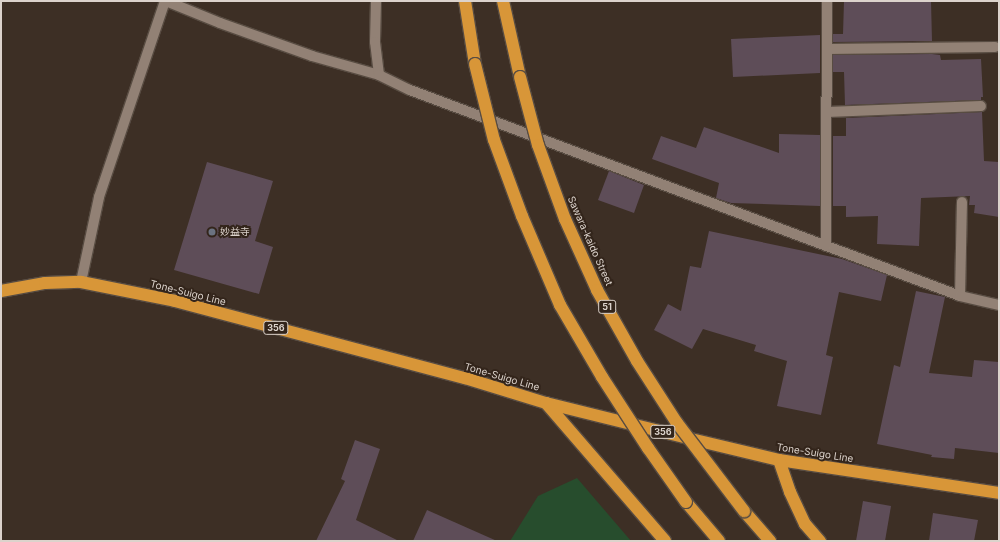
<!DOCTYPE html>
<meta charset="utf-8">
<style>
body{margin:0}
#map{position:relative;width:1000px;height:542px;overflow:hidden;background:#3d2f25;font-family:Inter,"Noto Sans JP",sans-serif}
div>[style]{position:absolute}
[style*='--x']{left:calc(var(--x)*1px);top:calc(var(--y)*1px);width:calc(var(--w)*1px);rotate:calc(var(--a)*1deg)}
.green>*{inset:0;background:#274d2d}
.building>*{inset:0;background:#5e4d58}
.roads{filter:drop-shadow(1px 0 #584c42) drop-shadow(-1px 0 #584c42) drop-shadow(0 1px #584c42) drop-shadow(0 -1px #584c42)}
.lane>*{height:10px;margin:-5px;padding:0 5px;transform-origin:5px;border-radius:5px;background:#928175}
.street>*{height:10px;margin:-5px;padding:0 5px;transform-origin:5px;border-radius:5px;background:#928175}
.highway>*{height:12px;margin:-6px;padding:0 6px;transform-origin:6px;border-radius:6px;background:#d89638}
.bridges{filter:drop-shadow(1px 0 #584c42) drop-shadow(-1px 0 #584c42) drop-shadow(0 1px #584c42) drop-shadow(0 -1px #584c42)}
.highway-bridge>*{height:12px;margin:-6px;padding:0 6px;transform-origin:6px;border-radius:6px;background:#d89638}
.dots>*{width:11px;height:11px;translate:-50% -50%;box-sizing:border-box;border:2px solid #33251b;border-radius:50%}
span{translate:-50% -50%;white-space:nowrap;text-align:center;line-height:1.15;-webkit-text-stroke:4px #33251b;paint-order:stroke}
.shield-label span{padding:1px 3px;background:#33251b;border:1px solid;border-radius:3px;-webkit-text-stroke-width:0}
.shield-label{font-size:9px;color:#dcd3cc;font-weight:700}
.poi-label{font-size:10px;color:#dcd3cc}
.left{translate:0 -50%;text-align:left}
.street-label{font-size:10px;color:#dcd3cc}
.frame{position:absolute;inset:0;border:2px solid #dcd3cc;pointer-events:none}
</style>
<div id="map">
<div class="green">
<i style="clip-path:polygon(577px 478px,631px 541px,510px 541px,538px 496px)"></i>
</div>
<div class="building">
<i style="clip-path:polygon(844px 1px,931px 1px,932px 41px,833px 42px,833px 34px,843px 34px)"></i>
<i style="clip-path:polygon(820px 35px,820px 73px,733px 77px,731px 39px)"></i>
<i style="clip-path:polygon(932px 54px,940px 55px,941px 60px,981px 59px,983px 97px,981px 97px,981px 100px,845px 105px,844px 72px,833px 72px,833px 55px)"></i>
<i style="clip-path:polygon(982px 112px,984px 161px,999px 162px,999px 217px,974px 213px,975px 205px,969px 205px,970px 196px,921px 198px,919px 246px,877px 244px,878px 216px,846px 217px,846px 206px,833px 206px,833px 136px,846px 136px,846px 118px)"></i>
<i style="clip-path:polygon(704px 127px,779px 153px,779px 134px,820px 135px,820px 206px,731px 203px,716px 198px,719px 183px,652px 159px,661px 136px,696px 148px)"></i>
<i style="clip-path:polygon(207px 162px,273px 181px,255px 241px,273px 247px,259px 294px,174px 270px)"></i>
<i style="clip-path:polygon(609px 171px,644px 185px,634px 213px,598px 200px)"></i>
<i style="clip-path:polygon(709px 231px,842px 259px,887px 275px,881px 301px,839px 292px,826px 355px,833px 357px,821px 415px,777px 406px,787px 361px,754px 351px,756px 345px,703px 329px,692px 349px,654px 330px,668px 304px,681px 311px,690px 266px,701px 268px)"></i>
<i style="clip-path:polygon(916px 291px,945px 297px,929px 373px,972px 377px,974px 360px,999px 362px,999px 453px,955px 448px,954px 459px,931px 457px,932px 455px,877px 444px,894px 365px,900px 367px)"></i>
<i style="clip-path:polygon(355px 440px,380px 449px,356px 520px,399px 541px,316px 541px,345px 481px,341px 479px)"></i>
<i style="clip-path:polygon(863px 501px,891px 506px,885px 541px,856px 541px)"></i>
<i style="clip-path:polygon(427px 510px,497px 541px,413px 541px)"></i>
<i style="clip-path:polygon(933px 513px,978px 520px,974px 541px,929px 541px)"></i>
</div>
<div class="roads">
<div class="lane">
<i style="--x:827;--y:49;--w:168;--a:-0.7"></i>
<i style="--x:827;--y:112;--w:154;--a:-2.2"></i>
<i style="--x:960;--y:296;--w:94;--a:-88.8"></i>
</div>
<div class="street">
<i style="--x:166;--y:1;--w:58;--a:22.2"></i>
<i style="--x:220;--y:23;--w:98;--a:19.7"></i>
<i style="--x:312;--y:56;--w:70;--a:15.8"></i>
<i style="--x:376;--y:1;--w:41;--a:91.4"></i>
<i style="--x:375;--y:42;--w:33;--a:83"></i>
<i style="--x:379;--y:75;--w:34;--a:26"></i>
<i style="--x:410;--y:90;--w:587;--a:20.53"></i>
<i style="--x:960;--y:296;--w:40;--a:13"></i>
<i style="--x:826;--y:246;--w:245;--a:-89.8"></i>
<i style="--x:81;--y:282;--w:87;--a:-78"></i>
<i style="--x:99;--y:197;--w:207;--a:-71.4"></i>
</div>
<div class="highway">
<i style="--x:465;--y:1;--w:64;--a:81"></i>
<i style="--x:503;--y:1;--w:78;--a:77.4"></i>
<i style="--x:1;--y:291;--w:45;--a:-10.3"></i>
<i style="--x:45;--y:283;--w:36;--a:-2"></i>
<i style="--x:81;--y:282;--w:96;--a:11.4"></i>
<i style="--x:175;--y:301;--w:300;--a:14.9"></i>
<i style="--x:465;--y:378;--w:85;--a:17.2"></i>
<i style="--x:546;--y:403;--w:149;--a:13.9"></i>
<i style="--x:691;--y:439;--w:90;--a:13.4"></i>
<i style="--x:779;--y:460;--w:222;--a:8.5"></i>
<i style="--x:546;--y:403;--w:182;--a:49.2"></i>
<i style="--x:779;--y:460;--w:34;--a:71"></i>
<i style="--x:790;--y:492;--w:35;--a:65"></i>
<i style="--x:805;--y:524;--w:23;--a:49"></i>
<i style="--x:686;--y:502;--w:51;--a:49.8"></i>
<i style="--x:744;--y:511;--w:40;--a:49"></i>
</div>
</div>
<div class="bridges">
<div class="highway-bridge">
<i style="--x:475;--y:64;--w:78;--a:76"></i>
<i style="--x:494;--y:140;--w:81;--a:69.8"></i>
<i style="--x:522;--y:216;--w:97;--a:66.9"></i>
<i style="--x:560;--y:305;--w:83;--a:59.7"></i>
<i style="--x:602;--y:377;--w:85;--a:57.1"></i>
<i style="--x:648;--y:448;--w:66;--a:54.9"></i>
<i style="--x:520;--y:77;--w:70;--a:75.2"></i>
<i style="--x:538;--y:145;--w:79;--a:70"></i>
<i style="--x:565;--y:219;--w:78;--a:65.7"></i>
<i style="--x:597;--y:290;--w:81;--a:60.6"></i>
<i style="--x:637;--y:361;--w:74;--a:57.2"></i>
<i style="--x:677;--y:423;--w:111;--a:52.7"></i>
</div>
</div>
<div class="dots">
<i style="left:212px;top:232px;background:#6b7280"></i>
</div>
<div class="shield-label">
<span style="left:607px;top:307px">51</span>
<span style="left:276px;top:328px">356</span>
<span style="left:663px;top:432px">356</span>
</div>
<div class="poi-label">
<span class="left" style="left:220px;top:232px">妙益寺</span>
</div>
<div class="street-label">
<span style="left:590px;top:241px;rotate:66deg">Sawara-kaido Street</span>
<span style="left:188px;top:293px;rotate:14deg">Tone-Suigo Line</span>
<span style="left:502px;top:377px;rotate:16deg">Tone-Suigo Line</span>
<span style="left:815px;top:453px;rotate:9deg">Tone-Suigo Line</span>
</div>
<div class="frame"></div>
</div>
